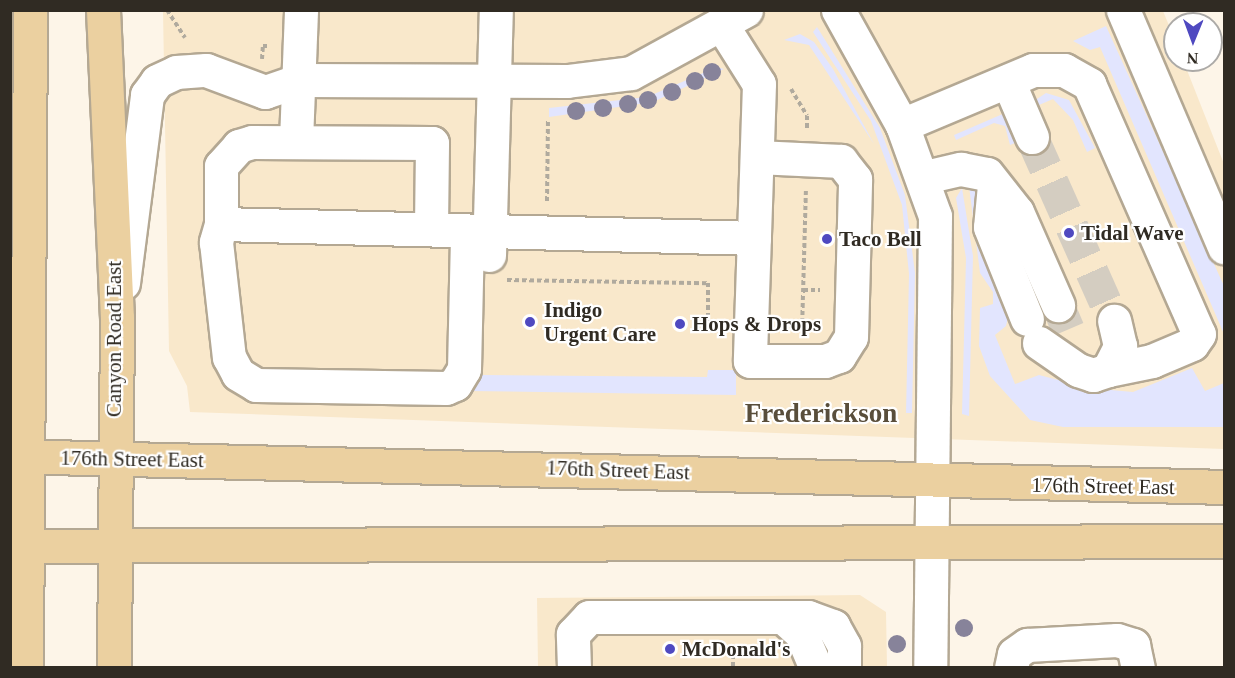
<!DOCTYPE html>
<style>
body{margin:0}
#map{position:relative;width:1235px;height:678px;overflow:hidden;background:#fdf5e8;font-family:"Times New Roman",serif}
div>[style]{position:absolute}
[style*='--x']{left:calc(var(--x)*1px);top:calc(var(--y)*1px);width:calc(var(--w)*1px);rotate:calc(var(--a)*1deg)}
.built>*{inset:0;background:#f9e8cb}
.green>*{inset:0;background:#e2e5fe}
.minor-tunnel>*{height:33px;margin-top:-16.5px;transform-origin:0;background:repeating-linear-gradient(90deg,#d4cdc1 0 33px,transparent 0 49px)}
.path>*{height:4px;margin-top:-2px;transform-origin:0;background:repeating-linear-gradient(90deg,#b0aa9e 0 4.5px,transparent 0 7.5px)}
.roads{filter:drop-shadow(2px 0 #b4a893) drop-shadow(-2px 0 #b4a893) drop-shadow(0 2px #b4a893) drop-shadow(0 -2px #b4a893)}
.minor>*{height:33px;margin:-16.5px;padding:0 16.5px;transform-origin:16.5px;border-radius:16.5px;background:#fff}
.major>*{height:33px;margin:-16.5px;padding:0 16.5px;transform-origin:16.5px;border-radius:16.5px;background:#ebd0a0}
.trees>*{width:18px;height:18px;margin:-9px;border-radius:50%;background:#87839a}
.dots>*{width:16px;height:16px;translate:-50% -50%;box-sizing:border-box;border:3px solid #fff;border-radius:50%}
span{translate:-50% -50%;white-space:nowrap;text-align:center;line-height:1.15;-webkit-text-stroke:4.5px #fff;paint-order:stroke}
.poi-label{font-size:21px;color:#302b23;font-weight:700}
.left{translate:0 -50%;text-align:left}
.street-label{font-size:21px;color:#302b23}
.district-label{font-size:27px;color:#594e3b;font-weight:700}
.frame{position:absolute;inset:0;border:12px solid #302b23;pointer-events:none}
.north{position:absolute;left:1163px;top:12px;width:60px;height:60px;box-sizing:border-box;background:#fff;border:2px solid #acaaa7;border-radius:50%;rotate:181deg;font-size:16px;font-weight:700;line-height:24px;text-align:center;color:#302b23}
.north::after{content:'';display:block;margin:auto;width:21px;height:27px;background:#4f49c0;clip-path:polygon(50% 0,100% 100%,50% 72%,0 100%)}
</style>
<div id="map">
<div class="built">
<i style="clip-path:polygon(163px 11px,1163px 11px,1175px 40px,1175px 60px,1183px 60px,1224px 164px,1224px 449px,190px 412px,187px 386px,169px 351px)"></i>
<i style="clip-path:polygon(860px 595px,886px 612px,887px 667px,538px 667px,537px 598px)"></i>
</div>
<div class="green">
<i style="clip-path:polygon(1106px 26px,1224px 286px,1224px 334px,1100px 47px,1090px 50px,1073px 41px)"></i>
<i style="clip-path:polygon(817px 27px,880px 128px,905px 195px,915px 273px,912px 413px,906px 413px,909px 274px,902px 205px,871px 121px,813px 32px)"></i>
<i style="clip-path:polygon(800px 34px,814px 42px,833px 69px,874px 144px,809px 45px,784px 40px)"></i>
<i style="clip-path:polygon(717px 67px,724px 69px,653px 102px,549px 117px,549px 108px,647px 97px)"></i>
<i style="clip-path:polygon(1046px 93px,1069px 100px,1095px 148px,1087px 152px,1073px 120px,1053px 99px,1039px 105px,1045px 124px,1034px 101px)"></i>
<i style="clip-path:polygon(1005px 113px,1025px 139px,1010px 145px,1005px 126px,994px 123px,956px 140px,954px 135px)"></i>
<i style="clip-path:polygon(969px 186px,977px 191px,1009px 313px,1006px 326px,995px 335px,1015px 384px,1039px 375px,1089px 388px,1133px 392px,1192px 368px,1205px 391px,1224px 383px,1224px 427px,1063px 427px,1030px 420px,990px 376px,979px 346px,980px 308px,993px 304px,993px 292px,980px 273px)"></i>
<i style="clip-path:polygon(962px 188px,973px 256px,969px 416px,962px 414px,966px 258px,956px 198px)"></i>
<i style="clip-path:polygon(473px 355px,482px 355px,483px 375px,707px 377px,708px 370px,736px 370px,736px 395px,470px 391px)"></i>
</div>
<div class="minor-tunnel">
<i style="--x:1032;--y:137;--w:201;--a:66"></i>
<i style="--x:1058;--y:305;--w:26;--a:67"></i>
</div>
<div class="path">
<i style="--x:167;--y:10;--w:33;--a:57"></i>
<i style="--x:262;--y:59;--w:13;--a:-86"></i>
<i style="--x:263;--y:46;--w:6;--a:0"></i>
<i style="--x:791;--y:89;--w:31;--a:59"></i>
<i style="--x:807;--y:116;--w:12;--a:90"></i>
<i style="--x:547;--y:201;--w:80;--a:-89.3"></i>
<i style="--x:507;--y:280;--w:201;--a:0.9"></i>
<i style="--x:708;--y:283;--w:42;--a:90"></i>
<i style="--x:803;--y:290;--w:17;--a:0"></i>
<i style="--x:802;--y:330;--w:139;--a:-88.4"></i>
<i style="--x:733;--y:647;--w:21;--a:90"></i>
</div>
<div class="roads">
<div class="minor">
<i style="--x:838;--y:10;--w:132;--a:60.9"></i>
<i style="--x:902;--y:125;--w:97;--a:70.1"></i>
<i style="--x:935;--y:216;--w:452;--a:90.6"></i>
<i style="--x:1123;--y:10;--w:258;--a:66.9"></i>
<i style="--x:723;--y:27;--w:67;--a:57.7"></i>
<i style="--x:759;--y:84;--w:277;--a:91.9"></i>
<i style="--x:750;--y:361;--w:75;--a:0"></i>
<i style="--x:825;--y:361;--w:15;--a:-20"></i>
<i style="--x:839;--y:356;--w:22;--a:-58"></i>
<i style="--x:851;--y:337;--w:158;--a:-88.5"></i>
<i style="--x:855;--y:179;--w:23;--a:-128"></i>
<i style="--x:841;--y:161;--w:84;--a:-177.3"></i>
<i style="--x:1008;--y:81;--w:61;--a:66.8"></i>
<i style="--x:902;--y:125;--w:142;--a:-22.8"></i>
<i style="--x:1033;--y:70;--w:31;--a:0"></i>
<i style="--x:1064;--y:70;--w:29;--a:29"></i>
<i style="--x:1089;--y:84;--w:273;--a:66.3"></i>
<i style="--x:1199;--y:334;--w:12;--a:125"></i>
<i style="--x:1192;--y:344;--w:43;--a:157"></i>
<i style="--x:1152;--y:361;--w:45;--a:168.4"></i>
<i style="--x:296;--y:141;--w:131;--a:-87.8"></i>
<i style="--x:925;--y:177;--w:37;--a:-13"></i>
<i style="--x:961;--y:169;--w:26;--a:11"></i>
<i style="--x:987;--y:174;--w:48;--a:51.7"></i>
<i style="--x:1017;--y:212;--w:102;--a:66.2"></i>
<i style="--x:994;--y:185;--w:42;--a:95.4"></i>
<i style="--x:990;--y:227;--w:99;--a:68.1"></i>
<i style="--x:221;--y:224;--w:19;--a:106"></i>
<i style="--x:216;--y:242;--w:116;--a:83.6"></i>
<i style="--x:229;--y:357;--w:19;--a:62"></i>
<i style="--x:238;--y:374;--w:21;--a:31"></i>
<i style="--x:256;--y:385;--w:190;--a:0.9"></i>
<i style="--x:446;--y:388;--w:10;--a:-24"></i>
<i style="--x:455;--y:384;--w:17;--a:-59"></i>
<i style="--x:464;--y:369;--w:135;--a:-88.7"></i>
<i style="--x:431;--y:227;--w:84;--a:-89.3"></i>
<i style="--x:432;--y:143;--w:180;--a:-179.7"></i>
<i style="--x:252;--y:142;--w:14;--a:163"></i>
<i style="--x:239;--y:146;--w:27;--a:132"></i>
<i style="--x:221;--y:166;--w:58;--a:90"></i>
<i style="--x:221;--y:224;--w:533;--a:1.5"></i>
<i style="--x:489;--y:255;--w:245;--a:-88.4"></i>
<i style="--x:123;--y:283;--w:190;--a:-82.7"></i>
<i style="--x:147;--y:95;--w:17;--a:-54"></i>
<i style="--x:157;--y:81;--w:21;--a:-25"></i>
<i style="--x:176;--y:72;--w:30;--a:-4"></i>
<i style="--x:206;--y:70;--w:63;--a:20.4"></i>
<i style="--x:265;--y:92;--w:36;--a:-19"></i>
<i style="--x:299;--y:80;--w:268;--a:0.2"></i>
<i style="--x:567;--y:81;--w:64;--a:-7.1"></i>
<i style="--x:631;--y:73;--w:131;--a:-28.7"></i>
<i style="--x:1039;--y:343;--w:47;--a:34.7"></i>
<i style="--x:1078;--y:370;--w:16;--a:18"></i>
<i style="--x:1093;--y:375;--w:16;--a:-18"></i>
<i style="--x:1108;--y:370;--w:27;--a:-63"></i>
<i style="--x:1120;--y:346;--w:26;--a:-103"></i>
<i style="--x:783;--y:617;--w:24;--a:42"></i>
<i style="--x:801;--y:633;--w:38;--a:67"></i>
<i style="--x:574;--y:668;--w:34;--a:-92"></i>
<i style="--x:573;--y:634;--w:23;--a:-47"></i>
<i style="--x:589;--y:617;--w:219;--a:0"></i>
<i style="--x:808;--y:617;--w:27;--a:20"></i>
<i style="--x:833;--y:626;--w:23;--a:61"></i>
<i style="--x:844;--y:646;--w:22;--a:90"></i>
<i style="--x:1011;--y:668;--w:14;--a:-78"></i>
<i style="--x:1014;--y:654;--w:16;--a:-35"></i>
<i style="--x:1027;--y:645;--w:90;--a:-3.2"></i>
<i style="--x:1117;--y:640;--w:17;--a:17"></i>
<i style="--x:1133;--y:645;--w:24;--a:78"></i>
</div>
<div class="major">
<i style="--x:103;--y:10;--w:308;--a:87.4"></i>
<i style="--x:117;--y:318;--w:350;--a:90.5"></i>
<i style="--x:10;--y:456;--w:1214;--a:1.46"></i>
<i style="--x:10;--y:546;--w:1214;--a:-0.24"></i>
<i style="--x:26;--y:668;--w:658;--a:-89.65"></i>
</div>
</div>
<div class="trees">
<i style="left:712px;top:72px"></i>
<i style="left:695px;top:81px"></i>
<i style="left:672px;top:92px"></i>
<i style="left:648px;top:100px"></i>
<i style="left:628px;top:104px"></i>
<i style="left:603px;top:108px"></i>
<i style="left:576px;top:111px"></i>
<i style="left:964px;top:628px"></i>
<i style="left:897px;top:644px"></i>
</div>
<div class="dots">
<i style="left:1069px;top:233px;background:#4f49c0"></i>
<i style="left:827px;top:239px;background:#4f49c0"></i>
<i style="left:530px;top:322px;background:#4f49c0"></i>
<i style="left:680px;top:324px;background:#4f49c0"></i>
<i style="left:670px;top:649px;background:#4f49c0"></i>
</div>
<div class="poi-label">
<span class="left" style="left:1081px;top:233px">Tidal Wave</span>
<span class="left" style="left:839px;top:239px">Taco Bell</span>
<span class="left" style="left:544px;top:322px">Indigo<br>Urgent Care</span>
<span class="left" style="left:692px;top:324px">Hops &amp; Drops</span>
<span class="left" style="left:682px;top:649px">McDonald's</span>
</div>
<div class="street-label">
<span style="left:114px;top:339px;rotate:-90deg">Canyon Road East</span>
<span style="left:132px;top:459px;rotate:1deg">176th Street East</span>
<span style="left:618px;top:470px;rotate:2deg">176th Street East</span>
<span style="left:1103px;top:486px;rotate:1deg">176th Street East</span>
</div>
<div class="district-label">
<span style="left:821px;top:414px">Frederickson</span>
</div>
<div class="frame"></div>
<div class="north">N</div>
</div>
